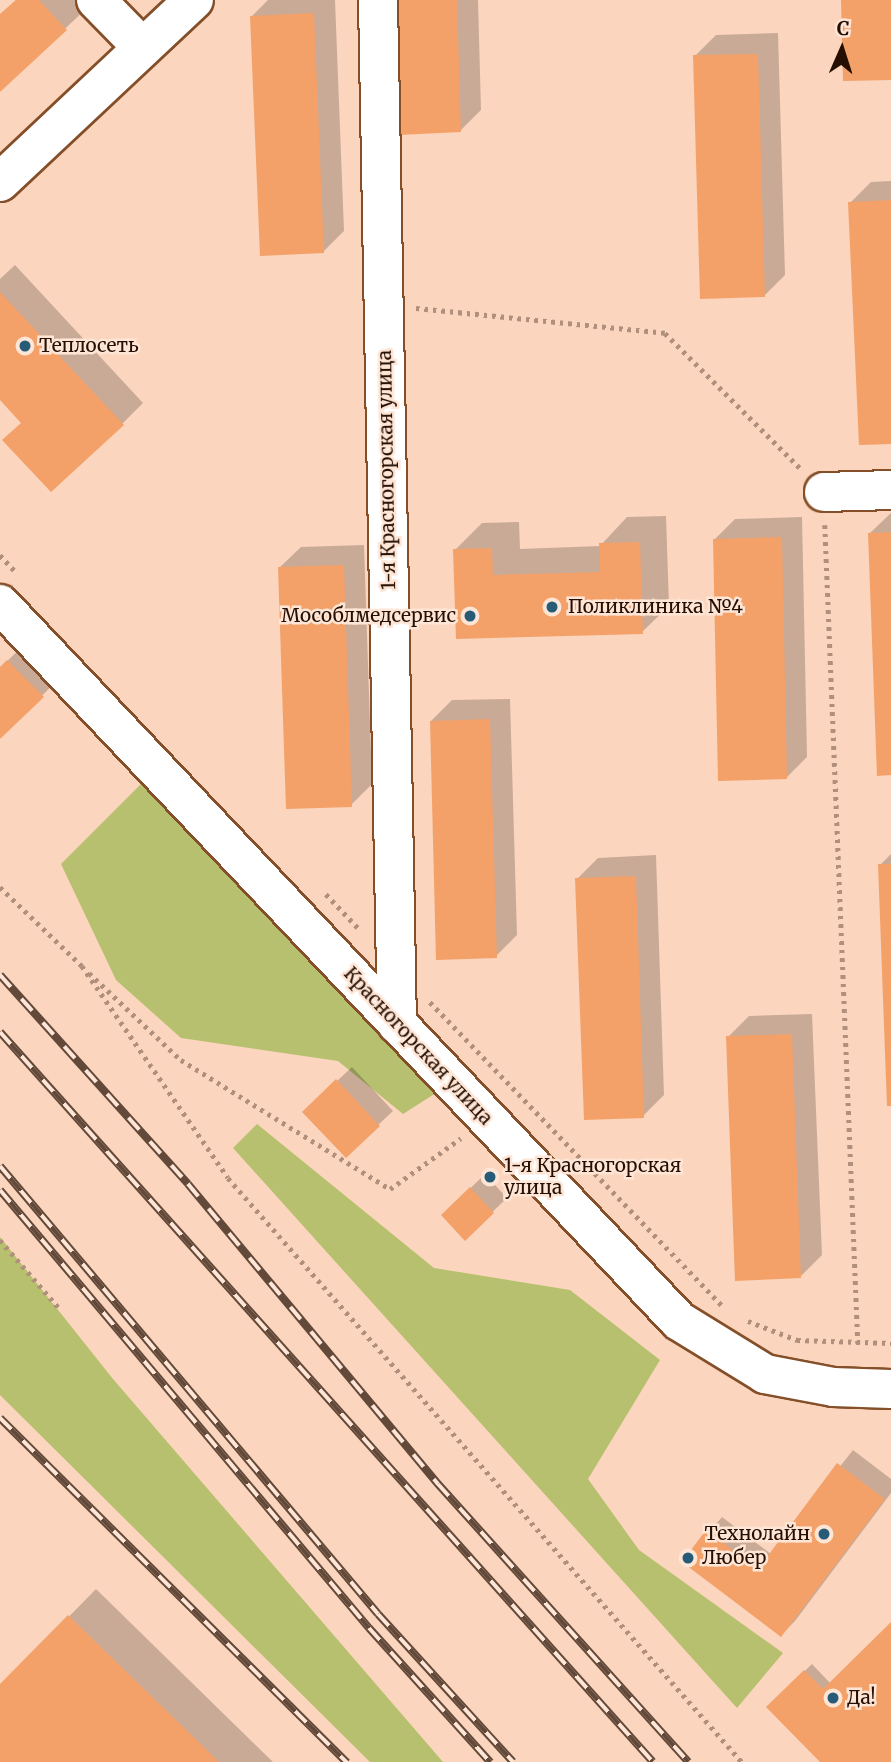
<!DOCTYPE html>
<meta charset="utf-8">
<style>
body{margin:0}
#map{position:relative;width:891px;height:1762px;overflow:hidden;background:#fbd5bd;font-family:Merriweather,serif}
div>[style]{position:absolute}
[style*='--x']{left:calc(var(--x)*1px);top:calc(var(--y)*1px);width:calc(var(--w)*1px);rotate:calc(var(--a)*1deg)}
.green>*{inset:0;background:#b7c06e}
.shadow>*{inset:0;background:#0003}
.building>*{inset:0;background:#f3a169}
.path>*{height:4.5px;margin-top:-2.25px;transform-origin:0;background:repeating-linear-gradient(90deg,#b0907c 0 3.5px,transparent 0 8.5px)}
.roads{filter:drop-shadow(2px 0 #844f29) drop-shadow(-2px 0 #844f29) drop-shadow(0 2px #844f29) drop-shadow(0 -2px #844f29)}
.minor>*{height:38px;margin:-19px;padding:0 19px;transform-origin:19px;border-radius:19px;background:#fff}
.rail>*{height:8px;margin-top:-4px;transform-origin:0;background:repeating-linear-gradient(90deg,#fee5d5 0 16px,#634939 0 32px);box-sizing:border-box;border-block:2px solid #634939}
.dots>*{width:19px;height:19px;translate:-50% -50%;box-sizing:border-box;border:4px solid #fee5d5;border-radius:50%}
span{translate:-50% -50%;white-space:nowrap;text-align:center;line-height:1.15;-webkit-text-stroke:5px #fee5d5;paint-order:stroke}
.poi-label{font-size:19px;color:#240f02}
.left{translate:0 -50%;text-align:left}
.right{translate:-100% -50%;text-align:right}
.street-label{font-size:19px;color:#240f02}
.north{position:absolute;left:807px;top:14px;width:70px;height:70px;-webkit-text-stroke:5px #fee5d5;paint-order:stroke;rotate:3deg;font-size:19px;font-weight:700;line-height:28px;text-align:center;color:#240f02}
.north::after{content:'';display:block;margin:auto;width:24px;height:32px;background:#240f02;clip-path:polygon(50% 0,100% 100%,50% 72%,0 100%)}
</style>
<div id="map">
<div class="green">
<i style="clip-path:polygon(148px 777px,447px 1086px,403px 1114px,338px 1061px,181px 1038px,116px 980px,61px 864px)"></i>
<i style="clip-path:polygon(257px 1124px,434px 1268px,570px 1290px,660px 1360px,588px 1479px,639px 1550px,783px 1653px,737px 1708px,233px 1148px)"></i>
<i style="clip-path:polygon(0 1237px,113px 1379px,443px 1762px,370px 1762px,0 1395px)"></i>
</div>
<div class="shadow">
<i style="clip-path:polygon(16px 0,79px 0,87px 8px,0 90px,0 15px)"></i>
<i style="clip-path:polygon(268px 0,335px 0,344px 231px,323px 252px,252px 16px)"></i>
<i style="clip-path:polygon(395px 0,478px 0,481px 110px,460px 131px)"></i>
<i style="clip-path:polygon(778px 33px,785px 275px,764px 296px,695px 56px,716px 35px)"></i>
<i style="clip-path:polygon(891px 181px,891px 442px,850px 203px,871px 182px)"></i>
<i style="clip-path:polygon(15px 265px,143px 403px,122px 424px,23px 422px,0 398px,0 279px)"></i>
<i style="clip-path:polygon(891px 513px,891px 773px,870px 533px)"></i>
<i style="clip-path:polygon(666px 516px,669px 606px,642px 632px,457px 637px,455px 550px,482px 523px,519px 522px,520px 549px,600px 546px,627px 517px)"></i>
<i style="clip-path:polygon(802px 517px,807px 757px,786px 778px,714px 540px,735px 519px)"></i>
<i style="clip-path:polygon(364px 545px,372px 784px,351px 805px,279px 568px,301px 547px)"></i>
<i style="clip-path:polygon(29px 640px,63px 675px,0 737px,0 668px)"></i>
<i style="clip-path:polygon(510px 699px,517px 935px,496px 956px,431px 721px,452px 700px)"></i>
<i style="clip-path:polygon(891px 854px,891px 1104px,880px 865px)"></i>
<i style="clip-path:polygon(656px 855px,664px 1095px,643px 1116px,577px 879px,598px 858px)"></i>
<i style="clip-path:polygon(812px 1014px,822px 1255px,801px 1276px,728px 1037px,749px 1016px)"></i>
<i style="clip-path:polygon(352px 1067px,393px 1111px,346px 1155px,319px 1098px)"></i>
<i style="clip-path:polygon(485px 1174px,507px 1198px,465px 1238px,443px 1215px)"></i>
<i style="clip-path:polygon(853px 1450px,891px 1479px,891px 1493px,795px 1621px,781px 1635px,684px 1562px,722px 1517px,771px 1554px)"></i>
<i style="clip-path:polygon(96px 1589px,273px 1762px,0 1762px,0 1687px)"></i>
<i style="clip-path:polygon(891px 1625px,891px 1762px,823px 1762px,768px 1707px,812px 1664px,831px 1684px)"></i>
</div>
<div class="building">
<i style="clip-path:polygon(16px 0,39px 0,67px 30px,0 92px,0 14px)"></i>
<i style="clip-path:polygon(394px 0,457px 0,461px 132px,398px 135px)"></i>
<i style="clip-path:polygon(841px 0,891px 0,891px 80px,843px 81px)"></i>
<i style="clip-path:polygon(314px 13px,324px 253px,260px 256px,250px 16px)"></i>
<i style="clip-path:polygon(758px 54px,765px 297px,700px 299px,693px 55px)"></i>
<i style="clip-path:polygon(891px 200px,891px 444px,859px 445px,848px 202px)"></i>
<i style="clip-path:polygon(0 292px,124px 425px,51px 492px,2px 440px,21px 423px,0 400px)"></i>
<i style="clip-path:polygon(891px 532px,891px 775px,877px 776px,868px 533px)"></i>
<i style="clip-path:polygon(782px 537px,787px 779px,718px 781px,713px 539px)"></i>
<i style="clip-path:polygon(640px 542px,643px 634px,456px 639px,453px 549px,492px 548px,493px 575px,600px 572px,599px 543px)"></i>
<i style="clip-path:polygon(344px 565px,352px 807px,286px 809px,278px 567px)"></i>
<i style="clip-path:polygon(7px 660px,44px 697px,0 739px,0 667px)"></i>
<i style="clip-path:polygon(490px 719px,497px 958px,436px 960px,430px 721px)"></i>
<i style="clip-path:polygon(878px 864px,891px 864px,891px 1106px,887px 1106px)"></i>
<i style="clip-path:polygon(636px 876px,644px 1118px,584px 1120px,575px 878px)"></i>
<i style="clip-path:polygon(792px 1034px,801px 1278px,735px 1281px,726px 1036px)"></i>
<i style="clip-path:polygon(336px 1079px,380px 1126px,346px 1158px,302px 1112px)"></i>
<i style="clip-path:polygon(470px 1187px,494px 1213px,465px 1241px,441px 1215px)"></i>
<i style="clip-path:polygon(837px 1463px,885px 1499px,781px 1637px,682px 1562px,706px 1530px,758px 1569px)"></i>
<i style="clip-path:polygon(68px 1615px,219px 1762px,0 1762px,0 1684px)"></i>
<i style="clip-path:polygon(891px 1622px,891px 1762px,820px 1762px,766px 1707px,804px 1670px,823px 1689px)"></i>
</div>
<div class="path">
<i style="--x:416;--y:308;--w:250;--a:5.7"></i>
<i style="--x:665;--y:333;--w:194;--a:45"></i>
<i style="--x:825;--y:525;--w:819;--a:87.69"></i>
<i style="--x:0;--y:555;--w:23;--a:47"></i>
<i style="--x:0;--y:887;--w:114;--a:43.9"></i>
<i style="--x:326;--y:894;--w:51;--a:46.6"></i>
<i style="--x:82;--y:966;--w:257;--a:55.4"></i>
<i style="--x:228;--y:1178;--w:778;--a:48.65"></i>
<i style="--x:89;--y:973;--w:127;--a:43.4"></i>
<i style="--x:181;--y:1060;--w:246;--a:31.7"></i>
<i style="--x:390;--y:1189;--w:87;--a:-35.7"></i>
<i style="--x:430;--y:1002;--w:422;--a:46.1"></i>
<i style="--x:0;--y:1240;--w:90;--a:49.1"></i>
<i style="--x:748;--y:1321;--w:53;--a:21.2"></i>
<i style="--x:797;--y:1340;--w:94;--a:1.8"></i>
</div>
<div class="roads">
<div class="minor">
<i style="--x:96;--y:0;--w:64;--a:45.6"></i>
<i style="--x:378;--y:0;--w:1024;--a:88.94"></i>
<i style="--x:0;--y:182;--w:266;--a:-43.2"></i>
<i style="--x:824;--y:492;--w:67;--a:-1.7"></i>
<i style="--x:0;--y:604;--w:987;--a:46.56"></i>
<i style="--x:679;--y:1321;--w:101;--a:31.6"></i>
<i style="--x:765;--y:1374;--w:69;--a:10.8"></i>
<i style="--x:833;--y:1387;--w:58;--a:2"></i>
</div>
</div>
<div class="rail">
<i style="--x:0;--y:975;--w:281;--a:48"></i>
<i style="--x:188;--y:1184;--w:391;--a:50.2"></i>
<i style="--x:438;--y:1484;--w:374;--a:48"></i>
<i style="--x:0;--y:1032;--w:979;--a:48.19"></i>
<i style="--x:0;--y:1166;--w:586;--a:49.84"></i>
<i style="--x:378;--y:1614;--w:200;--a:47.6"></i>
<i style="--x:0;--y:1190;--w:573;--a:49.89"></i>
<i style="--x:369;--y:1628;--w:181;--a:47.9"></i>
<i style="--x:0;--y:1418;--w:489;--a:44.8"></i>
</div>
<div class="dots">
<i style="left:25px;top:346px;background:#275c78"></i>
<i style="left:552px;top:607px;background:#275c78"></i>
<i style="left:470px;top:616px;background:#275c78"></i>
<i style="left:490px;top:1177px;background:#275c78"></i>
<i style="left:824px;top:1534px;background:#275c78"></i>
<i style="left:688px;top:1558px;background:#275c78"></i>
<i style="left:833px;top:1698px;background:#275c78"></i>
</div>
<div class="poi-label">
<span class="left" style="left:39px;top:346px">Теплосеть</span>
<span class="left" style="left:568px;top:607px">Поликлиника №4</span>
<span class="right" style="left:456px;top:616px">Мособлмедсервис</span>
<span class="left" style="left:504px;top:1177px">1-я Красногорская<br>улица</span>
<span class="right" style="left:810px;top:1534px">Технолайн</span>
<span class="left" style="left:702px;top:1558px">Любер</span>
<span class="left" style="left:847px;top:1698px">Да!</span>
</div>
<div class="street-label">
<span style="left:387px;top:470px;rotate:-91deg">1-я Красногорская улица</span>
<span style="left:418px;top:1046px;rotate:47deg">Красногорская улица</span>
</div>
<div class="north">С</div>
</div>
